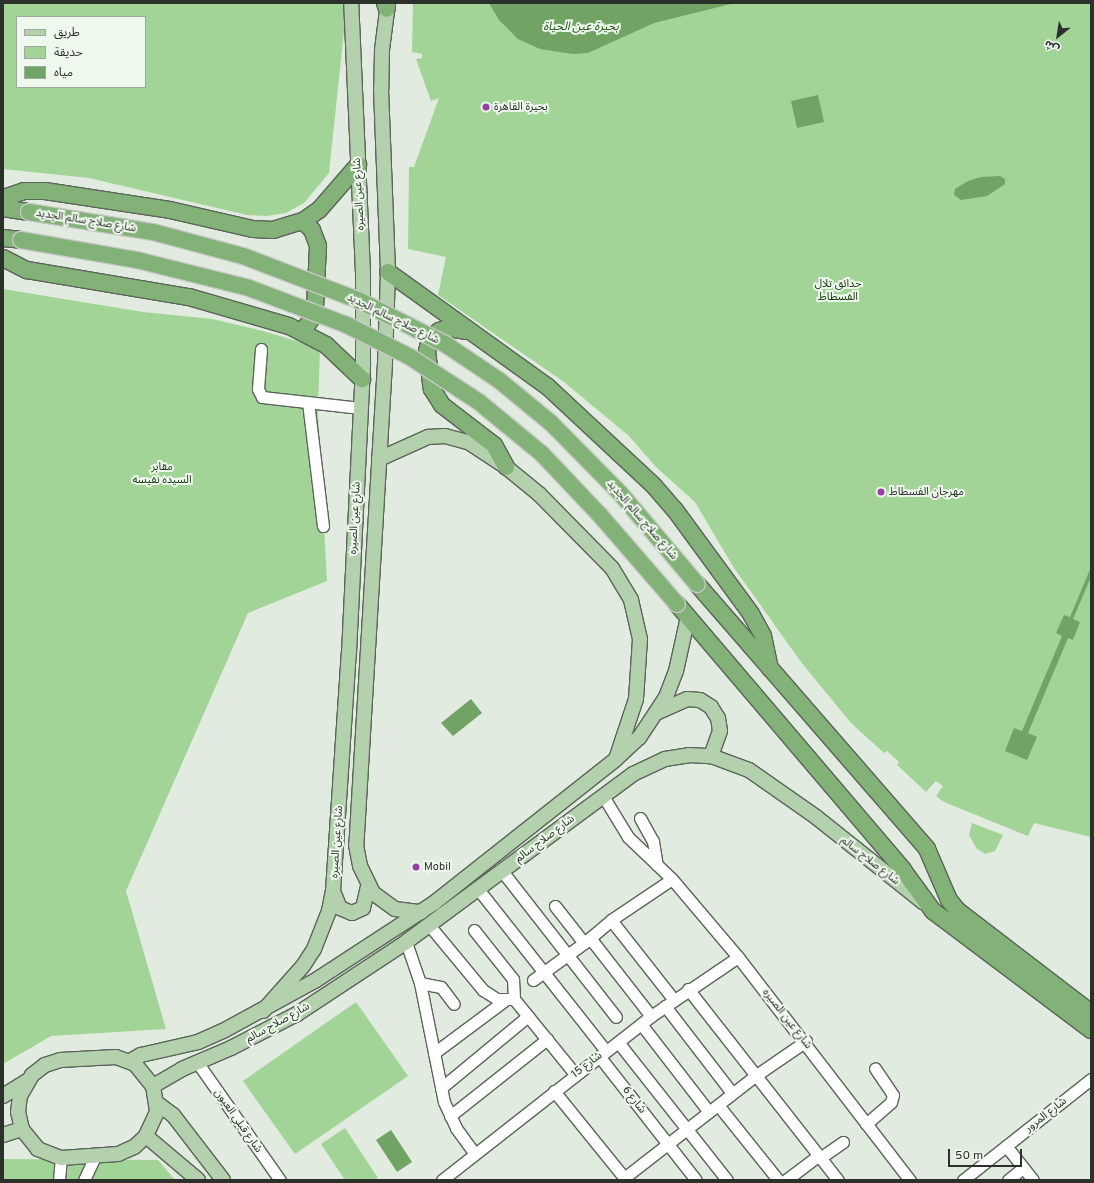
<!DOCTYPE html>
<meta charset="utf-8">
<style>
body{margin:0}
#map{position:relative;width:1094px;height:1183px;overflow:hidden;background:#e1ebdf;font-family:Overpass,"Noto Sans Arabic",sans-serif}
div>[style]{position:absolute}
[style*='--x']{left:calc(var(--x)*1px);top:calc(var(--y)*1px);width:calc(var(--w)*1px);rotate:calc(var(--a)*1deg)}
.green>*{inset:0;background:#a2d497}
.water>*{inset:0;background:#70a364}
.roads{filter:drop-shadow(1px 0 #5b6459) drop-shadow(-1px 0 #5b6459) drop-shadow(0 1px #5b6459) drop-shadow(0 -1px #5b6459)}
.minor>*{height:11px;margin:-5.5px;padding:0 5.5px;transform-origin:5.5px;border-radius:5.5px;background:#fff}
.major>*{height:14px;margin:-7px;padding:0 7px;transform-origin:7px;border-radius:7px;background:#b4d1ad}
.highway>*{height:16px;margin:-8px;padding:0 8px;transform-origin:8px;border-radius:8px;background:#82b277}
.bridges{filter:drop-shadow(1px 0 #c8c9c8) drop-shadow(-1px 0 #c8c9c8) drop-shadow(0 1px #c8c9c8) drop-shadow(0 -1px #c8c9c8)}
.highway-bridge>*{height:16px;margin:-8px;padding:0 8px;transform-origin:8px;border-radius:8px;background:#82b277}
.dots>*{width:11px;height:11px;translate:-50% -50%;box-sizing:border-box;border:2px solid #eef8ec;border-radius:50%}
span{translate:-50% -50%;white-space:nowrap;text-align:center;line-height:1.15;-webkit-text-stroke:4px #eef8ec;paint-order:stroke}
.poi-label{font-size:11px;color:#2c302b}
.left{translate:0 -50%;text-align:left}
.street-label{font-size:11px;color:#2c302b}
.park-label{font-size:11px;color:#15380c}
.water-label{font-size:12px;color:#27591a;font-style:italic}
.frame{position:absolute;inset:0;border:4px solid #2c302b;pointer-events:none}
.legend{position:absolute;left:16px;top:16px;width:130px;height:72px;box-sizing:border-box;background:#eef8ec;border:1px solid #a0a89f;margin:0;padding:5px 7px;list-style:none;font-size:12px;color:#2c302b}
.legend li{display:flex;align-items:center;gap:8px;height:20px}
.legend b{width:20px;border:1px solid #a0a89f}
.north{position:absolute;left:1038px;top:16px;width:40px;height:40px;-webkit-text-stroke:3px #eef8ec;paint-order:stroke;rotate:210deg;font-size:11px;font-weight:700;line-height:16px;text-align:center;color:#2c302b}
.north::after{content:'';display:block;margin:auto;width:14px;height:18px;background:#2c302b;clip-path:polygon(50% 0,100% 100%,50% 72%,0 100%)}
.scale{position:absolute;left:948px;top:1149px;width:74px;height:18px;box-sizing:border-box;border:2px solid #2c302b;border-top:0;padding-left:5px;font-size:12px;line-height:14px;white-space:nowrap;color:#2c302b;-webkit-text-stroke:3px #eef8ec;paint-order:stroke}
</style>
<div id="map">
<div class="green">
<i style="clip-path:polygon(evenodd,3px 3px,347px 3px,329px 173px,304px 203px,286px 213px,267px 216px,247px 215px,89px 178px,3px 169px,3px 3px,17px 17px,145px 17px,145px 87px,17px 87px,17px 17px)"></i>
<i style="clip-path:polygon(413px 3px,1091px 3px,1091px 837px,1034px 823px,1028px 836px,944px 802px,936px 796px,943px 786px,936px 781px,926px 792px,897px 765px,899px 762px,887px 751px,884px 753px,851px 723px,801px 662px,734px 568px,695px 502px,656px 467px,629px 436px,564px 382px,438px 295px,446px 257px,408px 249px,409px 167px,414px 167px,439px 98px,431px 101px,416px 59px,422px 58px,422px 54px,412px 52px)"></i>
<i style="clip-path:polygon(3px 289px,143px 312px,212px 319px,263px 331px,320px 348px,318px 412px,327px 581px,248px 613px,126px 891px,166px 1029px,51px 1036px,3px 1064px)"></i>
<i style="clip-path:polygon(972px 823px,1003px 835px,995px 851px,985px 854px,977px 849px,969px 835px)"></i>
<i style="clip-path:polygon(356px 1002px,408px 1076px,295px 1154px,243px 1081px)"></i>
<i style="clip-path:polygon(345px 1128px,378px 1178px,374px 1180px,345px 1180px,321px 1144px)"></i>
<i style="clip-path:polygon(3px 1159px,158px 1160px,175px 1180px,3px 1180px)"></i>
</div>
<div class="water">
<i style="clip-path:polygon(489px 3px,735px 3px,654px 23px,588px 53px,573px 54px,540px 49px,518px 39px,499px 20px)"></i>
<i style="clip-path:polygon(818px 95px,824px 122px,797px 128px,791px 101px)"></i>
<i style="clip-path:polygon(1000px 176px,1005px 179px,1005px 184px,987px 196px,961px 200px,954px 195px,955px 189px,968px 181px,981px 177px)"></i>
<i style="clip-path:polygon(1091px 567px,1091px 577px,1073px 619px,1080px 622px,1073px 640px,1068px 638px,1028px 733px,1037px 737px,1027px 760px,1005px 751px,1014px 728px,1022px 731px,1062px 636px,1056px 633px,1064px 615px,1070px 617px)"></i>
<i style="clip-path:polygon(471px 699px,482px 713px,453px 736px,441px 723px)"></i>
<i style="clip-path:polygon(391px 1130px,412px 1162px,397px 1172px,376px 1140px)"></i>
</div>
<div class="roads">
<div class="minor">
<i style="--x:261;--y:349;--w:40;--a:94.3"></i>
<i style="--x:258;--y:389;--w:9;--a:63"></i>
<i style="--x:262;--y:397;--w:99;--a:6.4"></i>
<i style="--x:308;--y:402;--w:125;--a:83.1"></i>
<i style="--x:603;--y:796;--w:48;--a:58.6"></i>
<i style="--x:628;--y:837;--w:61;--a:43.7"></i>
<i style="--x:672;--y:879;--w:102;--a:49.8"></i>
<i style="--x:738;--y:957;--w:282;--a:52.4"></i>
<i style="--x:640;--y:818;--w:26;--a:61"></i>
<i style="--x:653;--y:841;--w:24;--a:81"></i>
<i style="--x:502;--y:871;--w:185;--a:52"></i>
<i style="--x:478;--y:889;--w:206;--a:51.7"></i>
<i style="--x:555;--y:906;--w:47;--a:51.9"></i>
<i style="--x:611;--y:920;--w:102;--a:51.8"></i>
<i style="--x:429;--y:925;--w:85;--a:50.3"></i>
<i style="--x:483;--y:990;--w:17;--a:33"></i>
<i style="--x:497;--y:999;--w:17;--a:0"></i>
<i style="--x:474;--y:930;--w:63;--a:51.5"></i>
<i style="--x:513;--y:979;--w:20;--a:87"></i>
<i style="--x:514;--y:999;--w:97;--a:50.9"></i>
<i style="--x:590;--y:938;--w:99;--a:52"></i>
<i style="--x:406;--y:942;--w:43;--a:71.1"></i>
<i style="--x:420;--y:983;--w:121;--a:78.6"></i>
<i style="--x:444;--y:1102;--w:29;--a:65"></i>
<i style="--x:456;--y:1128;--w:32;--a:54"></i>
<i style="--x:533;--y:980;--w:63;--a:-36"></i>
<i style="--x:584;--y:943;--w:35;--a:-40"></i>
<i style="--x:611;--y:920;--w:73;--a:-33.9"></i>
<i style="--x:420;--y:983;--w:21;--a:11"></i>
<i style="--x:441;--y:987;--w:21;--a:53"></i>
<i style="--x:688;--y:989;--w:243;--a:51.9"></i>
<i style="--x:665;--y:1006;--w:110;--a:52.4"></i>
<i style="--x:641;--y:1024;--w:111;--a:52.3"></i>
<i style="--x:618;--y:1042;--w:176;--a:51.7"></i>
<i style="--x:434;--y:1053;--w:89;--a:-36.7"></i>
<i style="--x:599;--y:1056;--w:157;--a:52"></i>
<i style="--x:197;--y:1062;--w:144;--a:54.9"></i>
<i style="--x:441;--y:1088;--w:113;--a:-39.6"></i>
<i style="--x:554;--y:1091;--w:114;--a:51"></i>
<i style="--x:718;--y:1105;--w:96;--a:51.3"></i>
<i style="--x:450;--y:1116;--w:124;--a:-38.4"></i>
<i style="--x:866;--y:1124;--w:33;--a:-41"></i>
<i style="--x:891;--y:1102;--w:7;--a:-74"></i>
<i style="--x:893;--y:1095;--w:32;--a:-124"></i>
<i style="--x:1006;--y:1146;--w:43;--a:51.5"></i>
<i style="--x:820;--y:1158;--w:28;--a:-35"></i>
<i style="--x:624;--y:1178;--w:166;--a:-37.9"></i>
<i style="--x:755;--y:1076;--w:62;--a:-34.5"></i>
<i style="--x:59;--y:1180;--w:22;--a:-85"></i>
<i style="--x:84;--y:1180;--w:26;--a:-65"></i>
<i style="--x:442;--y:1180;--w:266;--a:-38.1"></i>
<i style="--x:651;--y:1016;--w:105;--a:-34.1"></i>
<i style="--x:786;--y:1180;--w:40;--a:-37"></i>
<i style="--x:963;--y:1180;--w:163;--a:-38.3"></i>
<i style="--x:1008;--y:1180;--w:19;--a:-39"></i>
</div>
<div class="major">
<i style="--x:388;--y:3;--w:47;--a:97.3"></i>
<i style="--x:382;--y:50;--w:39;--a:91"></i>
<i style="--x:381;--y:89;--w:183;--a:87.8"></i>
<i style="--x:388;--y:272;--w:91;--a:91.9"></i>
<i style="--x:385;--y:363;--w:483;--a:93.4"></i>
<i style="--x:356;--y:845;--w:21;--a:79"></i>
<i style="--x:360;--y:866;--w:30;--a:64"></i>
<i style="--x:373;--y:893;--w:27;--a:36"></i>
<i style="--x:395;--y:909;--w:26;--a:7"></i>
<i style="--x:379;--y:459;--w:54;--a:-24.2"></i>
<i style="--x:428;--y:437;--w:17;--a:-3"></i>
<i style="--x:445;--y:436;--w:24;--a:15"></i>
<i style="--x:468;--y:442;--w:45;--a:33.3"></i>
<i style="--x:506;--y:467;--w:43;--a:39.3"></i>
<i style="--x:539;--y:494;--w:104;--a:45.4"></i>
<i style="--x:612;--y:568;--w:37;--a:59"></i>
<i style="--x:631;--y:600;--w:40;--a:77"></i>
<i style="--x:640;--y:639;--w:60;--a:93.8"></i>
<i style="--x:636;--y:699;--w:60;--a:108.4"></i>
<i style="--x:658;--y:712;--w:32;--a:-24"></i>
<i style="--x:687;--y:699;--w:13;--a:4"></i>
<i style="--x:700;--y:700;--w:13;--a:32"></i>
<i style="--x:711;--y:707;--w:13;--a:58"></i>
<i style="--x:718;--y:718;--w:13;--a:81"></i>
<i style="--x:720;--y:731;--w:27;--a:110"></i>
<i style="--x:333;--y:891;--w:18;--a:68"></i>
<i style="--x:340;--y:908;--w:13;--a:23"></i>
<i style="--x:352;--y:913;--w:12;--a:-24"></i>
<i style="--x:363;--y:908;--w:22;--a:-77"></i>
<i style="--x:263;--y:1011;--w:60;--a:-48.4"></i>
<i style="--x:303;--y:966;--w:20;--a:-57"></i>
<i style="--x:314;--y:949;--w:41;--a:-68.5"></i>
<i style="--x:329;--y:911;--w:20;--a:-79"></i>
<i style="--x:333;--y:891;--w:239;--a:-86.2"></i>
<i style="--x:349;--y:653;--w:289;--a:-87.2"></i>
<i style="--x:363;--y:364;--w:91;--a:-90"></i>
<i style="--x:363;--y:273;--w:270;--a:-92.5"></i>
<i style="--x:116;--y:1057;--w:20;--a:20"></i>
<i style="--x:135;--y:1064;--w:28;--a:51"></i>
<i style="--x:153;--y:1086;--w:26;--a:81"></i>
<i style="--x:157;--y:1112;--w:26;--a:115"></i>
<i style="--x:146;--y:1136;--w:16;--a:137"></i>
<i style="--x:134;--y:1147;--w:17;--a:156"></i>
<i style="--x:118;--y:1154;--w:57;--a:176"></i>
<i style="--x:61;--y:1158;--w:25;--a:-159"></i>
<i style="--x:38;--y:1149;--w:26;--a:-129"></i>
<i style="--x:22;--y:1129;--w:17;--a:-103"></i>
<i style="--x:18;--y:1112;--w:16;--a:-83"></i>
<i style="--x:20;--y:1096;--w:24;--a:-60"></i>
<i style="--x:32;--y:1075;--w:16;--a:-38"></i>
<i style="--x:45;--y:1065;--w:16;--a:-18"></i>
<i style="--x:60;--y:1060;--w:56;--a:-3.1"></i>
<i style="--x:130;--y:1061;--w:13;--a:-29"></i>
<i style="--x:141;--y:1055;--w:58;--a:-12.8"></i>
<i style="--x:198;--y:1042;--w:27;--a:-24"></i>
<i style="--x:223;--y:1031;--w:106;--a:-28.7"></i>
<i style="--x:316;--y:980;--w:141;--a:-33.1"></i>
<i style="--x:434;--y:903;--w:231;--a:-38.3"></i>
<i style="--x:615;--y:760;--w:33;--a:-43"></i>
<i style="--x:639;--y:738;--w:49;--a:-56.6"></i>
<i style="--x:666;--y:697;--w:28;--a:-69"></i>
<i style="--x:676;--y:671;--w:55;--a:-77.5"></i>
<i style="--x:153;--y:1086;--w:34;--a:-30"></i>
<i style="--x:182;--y:1069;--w:53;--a:-23.2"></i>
<i style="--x:231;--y:1048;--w:74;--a:-27.3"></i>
<i style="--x:297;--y:1014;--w:131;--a:-33.4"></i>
<i style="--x:406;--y:942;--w:282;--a:-36.5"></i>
<i style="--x:633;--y:774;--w:35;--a:-25"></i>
<i style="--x:665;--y:759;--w:24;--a:-9"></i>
<i style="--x:689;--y:755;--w:22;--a:3"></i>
<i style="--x:711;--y:756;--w:40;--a:20.2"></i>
<i style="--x:749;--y:770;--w:82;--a:35"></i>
<i style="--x:816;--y:817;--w:137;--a:38.5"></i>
<i style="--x:3;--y:1096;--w:28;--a:-32"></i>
<i style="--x:157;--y:1103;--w:20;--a:37"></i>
<i style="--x:173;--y:1115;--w:82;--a:52.4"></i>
<i style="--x:3;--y:1135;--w:20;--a:-18"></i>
<i style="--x:146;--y:1136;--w:68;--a:40.2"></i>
</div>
<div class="highway">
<i style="--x:385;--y:3;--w:6;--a:72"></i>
<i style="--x:3;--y:198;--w:22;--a:-18"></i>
<i style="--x:24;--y:191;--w:21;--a:0"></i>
<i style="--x:45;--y:191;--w:126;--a:8.6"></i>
<i style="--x:170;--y:210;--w:85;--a:12.9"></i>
<i style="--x:253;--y:229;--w:20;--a:3"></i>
<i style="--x:273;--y:230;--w:31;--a:-17"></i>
<i style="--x:303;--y:221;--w:19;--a:-35"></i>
<i style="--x:319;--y:210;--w:60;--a:-49.1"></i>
<i style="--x:3;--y:208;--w:26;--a:9"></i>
<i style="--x:303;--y:221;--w:13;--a:45"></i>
<i style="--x:312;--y:230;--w:17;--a:69"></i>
<i style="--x:318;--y:246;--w:61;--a:92.8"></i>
<i style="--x:315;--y:307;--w:13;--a:108"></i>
<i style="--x:311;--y:319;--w:15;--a:122"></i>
<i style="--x:3;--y:238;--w:18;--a:6"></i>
<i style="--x:3;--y:258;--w:27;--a:27"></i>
<i style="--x:27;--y:270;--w:164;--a:9.5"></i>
<i style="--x:189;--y:297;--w:104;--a:16.2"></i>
<i style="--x:289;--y:326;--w:42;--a:27.2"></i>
<i style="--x:326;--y:345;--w:50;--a:43.4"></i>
<i style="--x:388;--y:272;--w:197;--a:35.7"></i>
<i style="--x:548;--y:387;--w:145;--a:43"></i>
<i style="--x:654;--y:486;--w:32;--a:49"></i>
<i style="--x:675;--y:510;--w:129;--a:53.8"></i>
<i style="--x:751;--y:614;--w:25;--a:61"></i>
<i style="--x:763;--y:636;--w:33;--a:78"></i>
<i style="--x:467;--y:331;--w:19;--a:-171"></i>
<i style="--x:448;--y:328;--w:9;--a:162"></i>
<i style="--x:439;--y:331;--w:12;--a:138"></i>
<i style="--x:430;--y:339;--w:12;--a:104"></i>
<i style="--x:427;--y:351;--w:38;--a:83"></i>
<i style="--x:432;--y:389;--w:19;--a:58"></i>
<i style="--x:442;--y:405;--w:66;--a:37.6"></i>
<i style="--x:494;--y:445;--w:25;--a:61"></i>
<i style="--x:697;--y:584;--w:351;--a:49"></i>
<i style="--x:927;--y:849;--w:56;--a:66.7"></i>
<i style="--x:949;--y:900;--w:13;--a:51"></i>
<i style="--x:957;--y:910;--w:169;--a:37.5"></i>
<i style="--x:677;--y:604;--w:349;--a:49.6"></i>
<i style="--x:903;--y:870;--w:51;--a:53.8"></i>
<i style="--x:933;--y:911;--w:198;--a:37"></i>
</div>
</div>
<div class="bridges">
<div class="highway-bridge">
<i style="--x:29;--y:212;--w:126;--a:9.2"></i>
<i style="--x:153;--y:232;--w:93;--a:14.9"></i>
<i style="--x:243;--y:256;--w:125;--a:21"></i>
<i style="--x:360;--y:301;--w:95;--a:26.8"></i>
<i style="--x:445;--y:344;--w:66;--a:33.9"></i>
<i style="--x:500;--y:381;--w:66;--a:39.5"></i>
<i style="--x:551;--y:423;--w:98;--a:45.4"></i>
<i style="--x:620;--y:493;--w:119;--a:49.8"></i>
<i style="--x:21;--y:240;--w:118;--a:9.8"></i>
<i style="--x:137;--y:260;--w:115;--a:14"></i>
<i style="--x:249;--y:288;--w:105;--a:20.7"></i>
<i style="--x:347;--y:325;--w:71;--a:26.9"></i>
<i style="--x:410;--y:357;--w:82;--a:33.1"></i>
<i style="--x:479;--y:402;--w:82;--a:39.5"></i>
<i style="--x:542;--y:454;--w:83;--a:46.5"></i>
<i style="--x:599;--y:514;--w:119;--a:49.1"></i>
</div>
</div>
<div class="dots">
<i style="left:486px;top:107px;background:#963eaa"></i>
<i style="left:881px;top:492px;background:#963eaa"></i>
<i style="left:416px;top:867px;background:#963eaa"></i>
</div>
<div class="poi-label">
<span class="left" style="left:494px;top:107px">بحيرة القاهرة</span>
<span class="left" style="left:889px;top:492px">مهرجان الفسطاط</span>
<span class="left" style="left:424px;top:867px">Mobil</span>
</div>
<div class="street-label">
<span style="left:359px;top:194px;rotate:-93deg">شارع عين الصيره</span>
<span style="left:86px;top:221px;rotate:9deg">شارع صلاح سالم الجديد</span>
<span style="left:393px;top:319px;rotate:26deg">شارع صلاح سالم الجديد</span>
<span style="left:355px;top:518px;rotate:-87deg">شارع عين الصيره</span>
<span style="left:642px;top:520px;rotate:49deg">شارع صلاح سالم الجديد</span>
<span style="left:545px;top:839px;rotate:-37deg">شارع صلاح سالم</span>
<span style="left:337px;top:842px;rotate:-86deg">شارع عين الصيره</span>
<span style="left:870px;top:861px;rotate:38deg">شارع صلاح سالم</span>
<span style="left:787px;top:1019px;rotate:52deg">شارع عين الصيره</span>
<span style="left:278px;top:1023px;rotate:-29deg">شارع صلاح سالم</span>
<span style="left:587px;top:1065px;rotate:-38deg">شارع 15</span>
<span style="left:634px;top:1100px;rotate:52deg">شارع 6</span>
<span style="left:1046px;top:1115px;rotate:-38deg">شارع المرور</span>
<span style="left:238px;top:1121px;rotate:55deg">شارع قبلي العيون</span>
</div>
<div class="park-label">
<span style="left:838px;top:291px">حدائق تلال<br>الفسطاط</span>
<span style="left:162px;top:474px">مقابر<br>السيده نفيسه</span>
</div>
<div class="water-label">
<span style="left:581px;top:28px">بحيرة عين الحياة</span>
</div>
<div class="frame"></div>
<ul class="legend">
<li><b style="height:5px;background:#b4d1ad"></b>طريق</li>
<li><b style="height:11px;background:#a2d497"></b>حديقة</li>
<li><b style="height:11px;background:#70a364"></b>مياه</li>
</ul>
<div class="north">ش</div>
<div class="scale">50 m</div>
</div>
